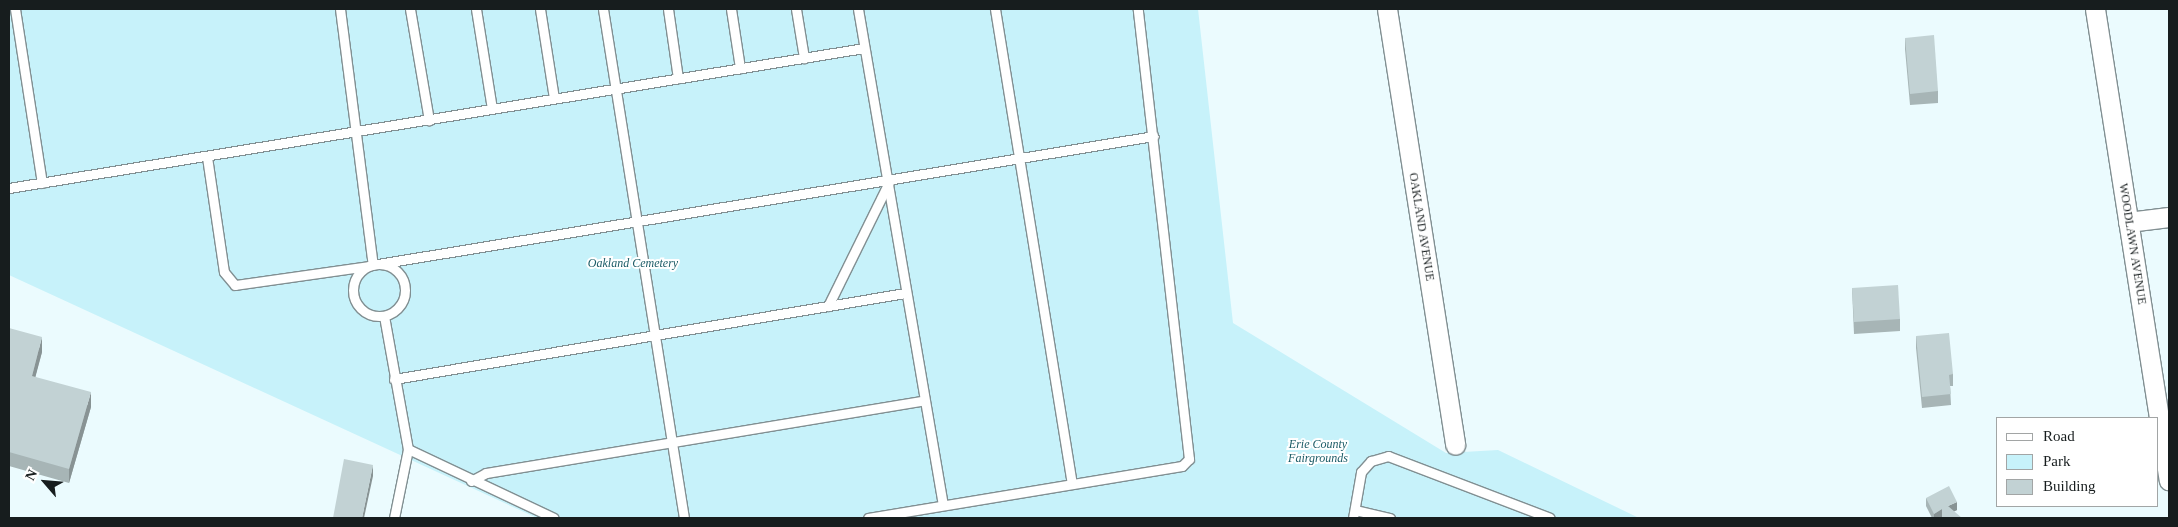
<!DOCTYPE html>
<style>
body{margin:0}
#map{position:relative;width:2178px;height:527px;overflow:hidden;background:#ebfbfe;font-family:"Times New Roman",serif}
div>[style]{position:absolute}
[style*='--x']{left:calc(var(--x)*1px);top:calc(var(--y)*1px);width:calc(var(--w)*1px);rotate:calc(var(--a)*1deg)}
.green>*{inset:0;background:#c7f2fa}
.roads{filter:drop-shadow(1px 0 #818f92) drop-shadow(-1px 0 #818f92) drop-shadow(0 1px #818f92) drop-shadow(0 -1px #818f92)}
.lane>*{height:9px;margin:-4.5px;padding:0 4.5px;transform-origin:4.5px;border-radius:4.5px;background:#fff}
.lane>.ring{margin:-4.5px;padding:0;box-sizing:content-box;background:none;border:9px solid #fff;border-radius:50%}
.street>*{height:19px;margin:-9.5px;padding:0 9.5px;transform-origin:9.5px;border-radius:9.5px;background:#fff}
.wall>*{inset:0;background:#a7b5b6}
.shaded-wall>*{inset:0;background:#889394}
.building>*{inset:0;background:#c2d2d4}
span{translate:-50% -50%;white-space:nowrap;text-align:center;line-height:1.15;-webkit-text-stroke:4px #fff;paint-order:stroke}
.street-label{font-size:12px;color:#171d1e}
.park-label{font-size:12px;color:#1b5b66;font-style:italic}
.frame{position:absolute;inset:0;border:10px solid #171d1e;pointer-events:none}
.legend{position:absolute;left:1996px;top:417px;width:162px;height:90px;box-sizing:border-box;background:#fff;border:1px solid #a2a5a5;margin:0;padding:6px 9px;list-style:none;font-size:15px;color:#171d1e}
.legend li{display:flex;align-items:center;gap:10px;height:25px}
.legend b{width:25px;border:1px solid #a2a5a5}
.north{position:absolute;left:20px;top:457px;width:50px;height:50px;-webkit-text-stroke:4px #fff;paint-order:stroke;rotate:297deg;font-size:14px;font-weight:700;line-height:20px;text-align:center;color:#171d1e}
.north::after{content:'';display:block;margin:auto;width:18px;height:22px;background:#171d1e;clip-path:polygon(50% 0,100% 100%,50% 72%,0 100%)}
</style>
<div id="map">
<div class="green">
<i style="clip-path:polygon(9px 9px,1198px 9px,1233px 323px,1446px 453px,1498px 450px,1639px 518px,537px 518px,9px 275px)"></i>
</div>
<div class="roads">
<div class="lane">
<i style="--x:15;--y:9;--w:176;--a:81.2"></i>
<i style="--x:340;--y:9;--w:258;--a:82.7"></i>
<i style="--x:410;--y:9;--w:113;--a:80.3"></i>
<i style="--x:476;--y:9;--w:101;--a:80.9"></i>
<i style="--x:540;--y:9;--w:90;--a:81.1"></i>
<i style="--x:603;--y:9;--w:515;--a:80.96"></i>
<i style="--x:668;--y:9;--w:70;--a:81.8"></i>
<i style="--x:731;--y:9;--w:60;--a:81.3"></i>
<i style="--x:796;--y:9;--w:50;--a:80.7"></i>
<i style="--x:858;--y:9;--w:503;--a:80.28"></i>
<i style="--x:995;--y:9;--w:481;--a:80.8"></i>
<i style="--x:207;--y:157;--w:116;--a:81.6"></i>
<i style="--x:224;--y:272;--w:17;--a:50"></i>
<i style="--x:235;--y:285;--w:135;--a:-8.1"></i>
<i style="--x:9;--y:188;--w:866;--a:-9.3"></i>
<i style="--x:378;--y:264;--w:786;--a:-9.37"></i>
<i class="ring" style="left:353px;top:264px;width:43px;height:43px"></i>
<i style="--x:828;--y:306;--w:138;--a:-63.8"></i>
<i style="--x:384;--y:316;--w:135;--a:79.8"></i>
<i style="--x:408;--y:449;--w:161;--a:25.3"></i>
<i style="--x:394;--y:379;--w:518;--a:-9.55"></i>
<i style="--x:471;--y:481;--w:17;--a:-28"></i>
<i style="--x:486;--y:473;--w:443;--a:-9.4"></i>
<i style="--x:1355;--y:510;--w:36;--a:13"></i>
<i style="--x:394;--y:518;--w:70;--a:-78.5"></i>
<i style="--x:868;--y:518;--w:318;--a:-9.4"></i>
<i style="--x:1182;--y:466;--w:10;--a:-45"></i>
<i style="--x:1189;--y:459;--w:453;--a:-96.5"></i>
<i style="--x:1353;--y:518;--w:47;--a:-80.1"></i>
<i style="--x:1361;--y:472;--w:15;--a:-48"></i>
<i style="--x:1371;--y:461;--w:18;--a:-16"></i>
<i style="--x:1388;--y:456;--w:173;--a:20.9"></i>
</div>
<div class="street">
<i style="--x:1387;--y:9;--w:441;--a:81.1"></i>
<i style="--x:2095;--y:9;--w:477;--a:81.1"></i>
<i style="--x:2128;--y:222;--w:41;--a:-7"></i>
</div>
</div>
<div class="wall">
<i style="clip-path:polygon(1905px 38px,1938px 91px,1938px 103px,1910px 105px,1905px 49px)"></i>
<i style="clip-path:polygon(1852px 288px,1900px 319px,1900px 331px,1854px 334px)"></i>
<i style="clip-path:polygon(9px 328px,42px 352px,35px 377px,91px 407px,69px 483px,9px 466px)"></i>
<i style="clip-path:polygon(1916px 336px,1953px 374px,1953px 386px,1950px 386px,1951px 405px,1922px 408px,1916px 348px)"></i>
<i style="clip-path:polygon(1926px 498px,1957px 510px,1941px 518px,1932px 518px,1926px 506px)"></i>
</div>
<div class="shaded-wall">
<i style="clip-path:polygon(42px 337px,42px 352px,32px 390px,32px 376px)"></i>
<i style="clip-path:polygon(91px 392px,91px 407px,69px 483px,69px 469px)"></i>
<i style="clip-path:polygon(373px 465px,373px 476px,364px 518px,362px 518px)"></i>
<i style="clip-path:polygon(1957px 502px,1957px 510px,1948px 514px,1948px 506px)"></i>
<i style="clip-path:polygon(1942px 509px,1942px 517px,1941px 518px,1934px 518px,1934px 514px)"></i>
</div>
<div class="building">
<i style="clip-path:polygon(1934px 35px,1938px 91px,1910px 94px,1905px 38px)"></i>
<i style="clip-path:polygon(1898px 285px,1900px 319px,1854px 322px,1852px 288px)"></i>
<i style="clip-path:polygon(9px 328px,42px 337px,32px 376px,91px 392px,69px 469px,9px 452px)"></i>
<i style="clip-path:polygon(1949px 333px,1953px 374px,1949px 375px,1951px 394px,1922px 397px,1916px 336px)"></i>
<i style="clip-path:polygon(344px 459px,373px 465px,362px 518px,333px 518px)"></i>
<i style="clip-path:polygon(1949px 486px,1957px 502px,1948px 506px,1962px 518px,1942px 518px,1942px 509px,1934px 514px,1926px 498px)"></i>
</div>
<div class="street-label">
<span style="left:1421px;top:227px;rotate:81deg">OAKLAND AVENUE</span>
<span style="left:2132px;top:244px;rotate:81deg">WOODLAWN AVENUE</span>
</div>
<div class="park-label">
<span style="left:633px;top:264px">Oakland Cemetery</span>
<span style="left:1318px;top:452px">Erie County<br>Fairgrounds</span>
</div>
<div class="frame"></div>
<ul class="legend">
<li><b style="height:6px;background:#fff"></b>Road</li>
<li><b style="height:14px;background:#c7f2fa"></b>Park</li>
<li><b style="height:14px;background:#c2d2d4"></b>Building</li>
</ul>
<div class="north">N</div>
</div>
